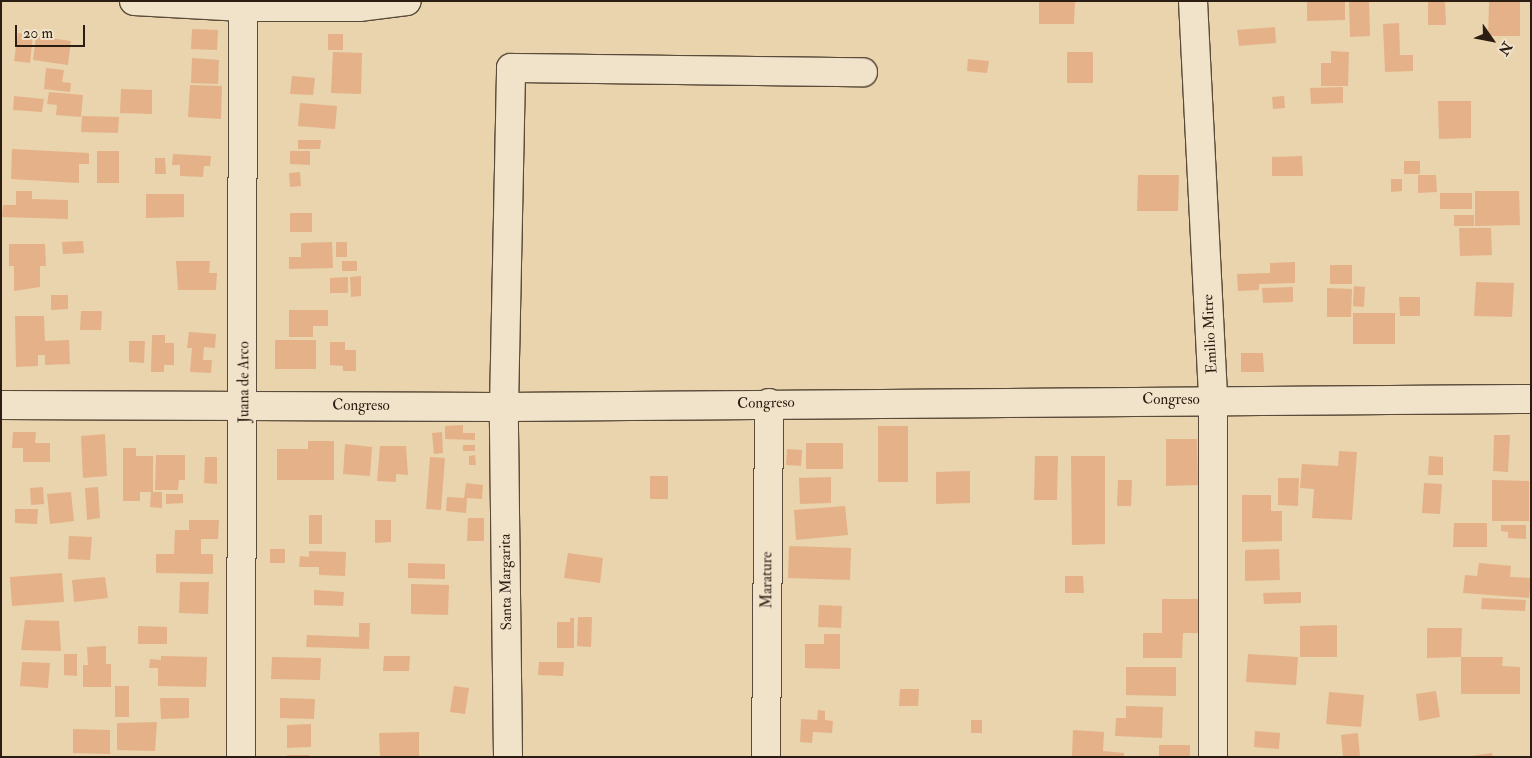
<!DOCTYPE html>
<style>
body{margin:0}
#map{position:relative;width:1532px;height:758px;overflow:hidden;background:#e9d4ad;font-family:"IM FELL Double Pica",serif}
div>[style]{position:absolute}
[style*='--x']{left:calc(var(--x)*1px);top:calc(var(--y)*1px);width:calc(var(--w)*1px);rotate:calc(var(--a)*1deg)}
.building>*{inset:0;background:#e5b189}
.roads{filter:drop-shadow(1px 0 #5b4b3a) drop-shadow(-1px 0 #5b4b3a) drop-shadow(0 1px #5b4b3a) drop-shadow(0 -1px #5b4b3a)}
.minor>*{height:28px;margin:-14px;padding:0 14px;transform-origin:14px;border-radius:14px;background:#f1e3ca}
span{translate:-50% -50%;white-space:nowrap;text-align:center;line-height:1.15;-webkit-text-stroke:4px #f1e3ca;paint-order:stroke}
.street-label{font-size:15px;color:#2c1d13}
.frame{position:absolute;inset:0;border:2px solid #2c1d13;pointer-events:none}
.north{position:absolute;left:1467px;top:15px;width:50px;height:50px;-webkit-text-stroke:4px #f1e3ca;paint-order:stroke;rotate:123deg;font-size:14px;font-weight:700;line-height:20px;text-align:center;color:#2c1d13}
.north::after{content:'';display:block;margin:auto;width:18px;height:22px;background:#2c1d13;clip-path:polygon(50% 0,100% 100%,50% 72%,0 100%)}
.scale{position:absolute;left:15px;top:25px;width:70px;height:22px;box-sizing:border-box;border:2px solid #2c1d13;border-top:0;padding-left:6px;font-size:15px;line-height:18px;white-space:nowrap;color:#2c1d13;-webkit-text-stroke:4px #f1e3ca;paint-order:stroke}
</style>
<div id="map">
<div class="building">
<i style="clip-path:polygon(1039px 1px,1075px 1px,1074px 24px,1039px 24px)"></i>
<i style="clip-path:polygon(1307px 1px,1345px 1px,1345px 20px,1307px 21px)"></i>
<i style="clip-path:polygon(1349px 1px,1369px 1px,1370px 36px,1350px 37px)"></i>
<i style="clip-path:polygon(1428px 2px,1445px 2px,1446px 25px,1428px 25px)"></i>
<i style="clip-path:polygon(1489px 2px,1520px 2px,1520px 36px,1488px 36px)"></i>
<i style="clip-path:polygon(1399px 23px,1400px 55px,1413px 55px,1413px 71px,1385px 72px,1383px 24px)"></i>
<i style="clip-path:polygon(1275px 27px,1276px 43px,1239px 46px,1237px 30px)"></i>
<i style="clip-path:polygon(192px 29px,218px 30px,217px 50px,191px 49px)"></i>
<i style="clip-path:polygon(18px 33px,33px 35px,30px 63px,14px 61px)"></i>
<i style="clip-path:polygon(328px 34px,343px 34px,343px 50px,328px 50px)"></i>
<i style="clip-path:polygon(36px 36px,71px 41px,68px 65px,33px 60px)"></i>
<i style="clip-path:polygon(1331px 51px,1349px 52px,1348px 86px,1321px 86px,1321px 63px,1331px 63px)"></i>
<i style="clip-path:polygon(333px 52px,362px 53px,361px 94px,331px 93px)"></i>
<i style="clip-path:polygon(1067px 52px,1093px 52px,1093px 83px,1067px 83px)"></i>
<i style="clip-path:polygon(192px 58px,219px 60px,218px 84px,191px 83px)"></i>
<i style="clip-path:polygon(968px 59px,989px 61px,987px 73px,967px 71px)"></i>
<i style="clip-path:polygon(46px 68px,64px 70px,62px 82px,71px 83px,70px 92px,44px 89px)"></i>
<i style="clip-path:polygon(292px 76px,315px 78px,313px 95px,290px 94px)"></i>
<i style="clip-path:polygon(190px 85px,222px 86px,221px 119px,188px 117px)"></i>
<i style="clip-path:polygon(1343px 87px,1343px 103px,1311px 104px,1310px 88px)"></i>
<i style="clip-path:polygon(121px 89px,152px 90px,152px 114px,120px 113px)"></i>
<i style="clip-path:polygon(49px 92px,83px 95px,81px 117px,56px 115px,57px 105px,47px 104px)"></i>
<i style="clip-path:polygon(14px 96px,44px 99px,42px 112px,13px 110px)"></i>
<i style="clip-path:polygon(1284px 96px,1285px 108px,1273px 109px,1272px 97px)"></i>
<i style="clip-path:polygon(1438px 101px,1471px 101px,1471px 138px,1439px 139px)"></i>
<i style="clip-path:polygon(300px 103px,337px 106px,335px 129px,298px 126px)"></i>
<i style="clip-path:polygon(82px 116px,119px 117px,118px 133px,81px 132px)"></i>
<i style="clip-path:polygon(298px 140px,321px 140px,320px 149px,298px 149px)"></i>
<i style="clip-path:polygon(12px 149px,89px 153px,89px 164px,79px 164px,79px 183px,11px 179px)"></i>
<i style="clip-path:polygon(97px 151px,119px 151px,119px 183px,97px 183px)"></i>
<i style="clip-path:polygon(290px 151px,310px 151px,310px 165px,290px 164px)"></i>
<i style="clip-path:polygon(173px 154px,211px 156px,210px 166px,204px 166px,203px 177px,180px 176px,180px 165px,172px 165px)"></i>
<i style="clip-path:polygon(1302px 156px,1303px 176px,1272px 176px,1272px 157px)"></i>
<i style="clip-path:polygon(155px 158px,165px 158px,166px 174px,155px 174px)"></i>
<i style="clip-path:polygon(1404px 161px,1420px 161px,1420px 174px,1404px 174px)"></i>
<i style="clip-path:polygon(300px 172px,301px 186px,290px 187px,289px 173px)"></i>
<i style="clip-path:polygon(1138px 175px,1179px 175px,1178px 211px,1137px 211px)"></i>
<i style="clip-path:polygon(1418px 175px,1436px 175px,1437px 192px,1418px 193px)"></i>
<i style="clip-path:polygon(1391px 179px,1402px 179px,1402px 191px,1391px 192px)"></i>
<i style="clip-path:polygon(16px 191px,32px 191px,32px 199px,68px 200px,68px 219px,2px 217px,3px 205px,16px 205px)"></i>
<i style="clip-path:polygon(1475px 191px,1519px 191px,1520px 225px,1475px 226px)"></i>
<i style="clip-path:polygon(1440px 193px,1472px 193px,1472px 209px,1440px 209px)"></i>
<i style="clip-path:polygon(146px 194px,184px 194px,184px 217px,146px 218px)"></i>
<i style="clip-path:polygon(290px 213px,312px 213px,312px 232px,290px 232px)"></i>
<i style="clip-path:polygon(1454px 215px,1474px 215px,1474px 226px,1454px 226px)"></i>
<i style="clip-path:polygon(1459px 228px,1491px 228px,1492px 255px,1460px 256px)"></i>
<i style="clip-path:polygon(83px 241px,84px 253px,63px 254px,62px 242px)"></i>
<i style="clip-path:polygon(332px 242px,333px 268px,289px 269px,289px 257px,301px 257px,301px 243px)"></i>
<i style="clip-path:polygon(336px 242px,347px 242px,347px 257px,336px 257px)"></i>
<i style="clip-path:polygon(9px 244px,45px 244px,46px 266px,40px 266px,40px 287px,14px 291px,14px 266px,9px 266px)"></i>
<i style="clip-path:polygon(176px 261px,210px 261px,209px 273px,217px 273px,216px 290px,178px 290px)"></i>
<i style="clip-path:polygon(342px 261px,357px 261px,357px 271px,342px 271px)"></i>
<i style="clip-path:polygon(1295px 262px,1295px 283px,1259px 284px,1259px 290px,1238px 291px,1237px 274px,1270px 273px,1270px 263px)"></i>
<i style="clip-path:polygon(1330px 265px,1352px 265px,1352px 284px,1330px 284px)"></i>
<i style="clip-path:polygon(361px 276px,361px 296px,351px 297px,350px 277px)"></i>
<i style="clip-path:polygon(348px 277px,348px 293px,330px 293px,330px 278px)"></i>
<i style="clip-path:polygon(1476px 282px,1514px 283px,1512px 317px,1474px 316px)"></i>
<i style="clip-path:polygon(1354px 286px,1365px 287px,1364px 307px,1353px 306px)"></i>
<i style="clip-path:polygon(1293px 287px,1293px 302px,1263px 303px,1262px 288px)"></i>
<i style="clip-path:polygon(1327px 288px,1352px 289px,1351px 317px,1327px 317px)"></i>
<i style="clip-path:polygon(51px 295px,68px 295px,68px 309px,51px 310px)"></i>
<i style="clip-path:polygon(1399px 297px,1420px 297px,1420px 316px,1400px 316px)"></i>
<i style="clip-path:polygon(289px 310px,328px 310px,328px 326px,313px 326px,313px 337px,289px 337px)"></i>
<i style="clip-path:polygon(81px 311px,102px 311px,101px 330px,80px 330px)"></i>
<i style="clip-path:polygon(1353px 313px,1395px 313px,1395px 344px,1353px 344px)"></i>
<i style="clip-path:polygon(15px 316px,44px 316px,45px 341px,69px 340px,70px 364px,45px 365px,45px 355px,38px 355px,38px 366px,16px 367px)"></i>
<i style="clip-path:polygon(189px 332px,216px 334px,215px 348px,204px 347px,203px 360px,212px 360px,211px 373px,190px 372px,192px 348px,187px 348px)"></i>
<i style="clip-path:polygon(152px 335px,165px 335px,165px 343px,174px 343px,174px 365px,164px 365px,164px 372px,151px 372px)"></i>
<i style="clip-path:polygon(275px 340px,316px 340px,316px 369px,275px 369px)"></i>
<i style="clip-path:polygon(129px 341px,145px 341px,144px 363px,129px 362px)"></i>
<i style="clip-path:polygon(330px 342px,345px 342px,345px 350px,356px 350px,356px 371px,343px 371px,343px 366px,330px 365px)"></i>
<i style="clip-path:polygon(1241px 353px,1263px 353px,1264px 372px,1241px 372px)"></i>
<i style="clip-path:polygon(463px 425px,463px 433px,475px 433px,475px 440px,445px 439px,445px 426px)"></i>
<i style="clip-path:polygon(878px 426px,908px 426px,908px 482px,878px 482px)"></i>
<i style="clip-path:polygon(13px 432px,36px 432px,35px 443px,50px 443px,50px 462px,23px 462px,23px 448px,12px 448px)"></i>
<i style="clip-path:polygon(442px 432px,443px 453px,434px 454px,432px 433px)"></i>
<i style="clip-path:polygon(105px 434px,107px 476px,83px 478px,81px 436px)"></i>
<i style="clip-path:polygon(1494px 435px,1510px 435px,1508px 472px,1493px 471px)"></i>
<i style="clip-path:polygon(1166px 439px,1197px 439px,1198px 485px,1166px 486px)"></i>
<i style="clip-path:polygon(308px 441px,334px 441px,334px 480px,277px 480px,277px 449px,308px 449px)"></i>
<i style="clip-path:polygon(806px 443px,843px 443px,843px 469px,806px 469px)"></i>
<i style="clip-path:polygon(345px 444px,372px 447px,370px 476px,343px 474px)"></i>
<i style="clip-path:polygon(463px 445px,475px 445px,475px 451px,463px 451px)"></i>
<i style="clip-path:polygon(380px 446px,406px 446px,408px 475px,396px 474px,396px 482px,377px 481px)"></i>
<i style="clip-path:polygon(123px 448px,136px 448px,136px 456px,153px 456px,153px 492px,162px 492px,162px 508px,150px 507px,151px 492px,140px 492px,140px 501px,123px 501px)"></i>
<i style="clip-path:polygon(787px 449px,802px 450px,801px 466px,786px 465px)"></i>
<i style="clip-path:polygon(1339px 451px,1357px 452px,1352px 520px,1312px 518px,1314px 489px,1300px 488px,1302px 464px,1338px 466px)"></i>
<i style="clip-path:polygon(156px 455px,185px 455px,185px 480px,179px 480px,178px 490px,155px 490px)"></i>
<i style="clip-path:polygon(475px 455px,476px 465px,469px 465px,469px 456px)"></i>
<i style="clip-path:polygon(1035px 456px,1058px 456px,1057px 500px,1034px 500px)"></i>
<i style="clip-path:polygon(1071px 456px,1105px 456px,1105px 544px,1072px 545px)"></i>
<i style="clip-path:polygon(1429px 456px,1443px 457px,1443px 475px,1428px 475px)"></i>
<i style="clip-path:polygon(205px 457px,217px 457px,217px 484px,204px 483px)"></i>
<i style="clip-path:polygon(430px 457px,445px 458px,441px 510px,426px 509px)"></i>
<i style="clip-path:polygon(970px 471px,970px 503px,936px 504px,936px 472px)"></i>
<i style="clip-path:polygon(650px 476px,668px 476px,668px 499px,650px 499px)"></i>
<i style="clip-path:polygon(831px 477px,831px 503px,800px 504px,799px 478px)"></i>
<i style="clip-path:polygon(1278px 478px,1299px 478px,1298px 506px,1278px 505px)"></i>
<i style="clip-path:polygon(1118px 480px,1132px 480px,1131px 506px,1117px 506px)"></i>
<i style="clip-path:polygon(1492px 480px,1529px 481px,1529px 521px,1492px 521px)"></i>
<i style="clip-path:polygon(466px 483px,483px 485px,482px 499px,467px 498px,466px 513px,446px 511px,447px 497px,464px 498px)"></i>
<i style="clip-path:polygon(1424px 483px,1442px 484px,1440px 514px,1422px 513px)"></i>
<i style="clip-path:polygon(43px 487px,44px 504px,31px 505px,30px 488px)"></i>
<i style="clip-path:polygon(98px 487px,100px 518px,87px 520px,85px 488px)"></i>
<i style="clip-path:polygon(71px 492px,74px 521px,50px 524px,47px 494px)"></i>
<i style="clip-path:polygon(166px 494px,183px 494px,183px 503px,166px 504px)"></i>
<i style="clip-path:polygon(1242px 495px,1271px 495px,1271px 511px,1282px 511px,1282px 541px,1242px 542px)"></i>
<i style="clip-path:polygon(845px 506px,848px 535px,796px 540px,794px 510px)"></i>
<i style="clip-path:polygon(15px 509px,38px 509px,37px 524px,15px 523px)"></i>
<i style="clip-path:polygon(309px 515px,322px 515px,322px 544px,309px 544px)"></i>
<i style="clip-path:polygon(468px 518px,484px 518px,484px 541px,467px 541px)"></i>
<i style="clip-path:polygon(189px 520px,219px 520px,218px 539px,201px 539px,201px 554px,213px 554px,213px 574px,156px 573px,156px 554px,174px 554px,175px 530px,189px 530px)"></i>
<i style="clip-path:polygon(375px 520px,391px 520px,391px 542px,375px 543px)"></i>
<i style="clip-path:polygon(1454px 523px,1487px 523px,1487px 547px,1453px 547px)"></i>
<i style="clip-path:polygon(1501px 525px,1526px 525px,1526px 539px,1508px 538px,1508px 532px,1501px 531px)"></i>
<i style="clip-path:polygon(69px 536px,92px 537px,90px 560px,68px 559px)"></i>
<i style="clip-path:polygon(789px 546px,851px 548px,850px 580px,788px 578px)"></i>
<i style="clip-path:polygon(270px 549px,285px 549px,285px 563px,270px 563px)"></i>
<i style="clip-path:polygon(1279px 549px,1280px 580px,1245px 581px,1245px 550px)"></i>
<i style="clip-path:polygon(309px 551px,346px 552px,345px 576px,319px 575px,319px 567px,299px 567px,300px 556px,309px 557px)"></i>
<i style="clip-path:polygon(568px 553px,603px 558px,600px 583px,564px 578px)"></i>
<i style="clip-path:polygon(408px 563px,445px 564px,445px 579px,408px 578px)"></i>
<i style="clip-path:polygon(1479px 563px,1511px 566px,1510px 577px,1531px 578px,1529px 598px,1463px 593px,1465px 575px,1477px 576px)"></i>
<i style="clip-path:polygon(62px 573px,64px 602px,12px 606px,10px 577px)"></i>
<i style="clip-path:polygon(1065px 576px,1083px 576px,1084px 593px,1065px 593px)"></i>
<i style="clip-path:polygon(105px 577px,108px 598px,74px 602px,72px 580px)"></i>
<i style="clip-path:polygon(180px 582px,209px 582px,208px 614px,179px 613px)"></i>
<i style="clip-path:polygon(411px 584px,449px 585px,448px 615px,411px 614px)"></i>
<i style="clip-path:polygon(314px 590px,344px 592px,343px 606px,314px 605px)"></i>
<i style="clip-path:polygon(1301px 592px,1301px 603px,1264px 604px,1263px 593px)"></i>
<i style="clip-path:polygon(1482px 598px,1526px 600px,1525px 611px,1481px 609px)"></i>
<i style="clip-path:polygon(1162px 599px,1201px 599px,1201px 633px,1183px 633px,1182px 658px,1143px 658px,1143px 633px,1162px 633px)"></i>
<i style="clip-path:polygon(819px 605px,842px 606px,841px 628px,818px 627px)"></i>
<i style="clip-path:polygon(578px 617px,592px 617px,591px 647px,577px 646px)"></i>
<i style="clip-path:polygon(570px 618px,574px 618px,574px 648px,557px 648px,557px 622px,570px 622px)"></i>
<i style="clip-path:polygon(25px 620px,59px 621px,61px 651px,21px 650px)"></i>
<i style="clip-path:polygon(359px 623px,370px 623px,369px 649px,306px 647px,307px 635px,359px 637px)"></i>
<i style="clip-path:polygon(1337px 625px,1337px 657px,1300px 657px,1300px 626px)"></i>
<i style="clip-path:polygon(138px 626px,167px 627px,167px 644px,138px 644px)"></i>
<i style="clip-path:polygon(1427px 628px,1462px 628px,1461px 657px,1427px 658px)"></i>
<i style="clip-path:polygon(824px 634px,840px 634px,840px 669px,805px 668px,805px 644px,824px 644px)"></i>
<i style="clip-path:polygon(106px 646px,106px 664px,111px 664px,111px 687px,83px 687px,83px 665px,88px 665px,87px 647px)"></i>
<i style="clip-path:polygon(64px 654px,77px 654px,77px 676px,64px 675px)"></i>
<i style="clip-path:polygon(1248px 654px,1298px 657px,1296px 685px,1246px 682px)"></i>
<i style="clip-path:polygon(161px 656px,207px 657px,206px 687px,158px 686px,158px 668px,149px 668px,150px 659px,161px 660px)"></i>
<i style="clip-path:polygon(384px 656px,410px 656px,409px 671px,383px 671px)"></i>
<i style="clip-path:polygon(272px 657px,321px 658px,320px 680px,271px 679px)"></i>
<i style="clip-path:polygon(1461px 657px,1503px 657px,1502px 666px,1520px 667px,1520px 694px,1461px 694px)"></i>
<i style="clip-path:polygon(22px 662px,50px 663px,48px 688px,20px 686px)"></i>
<i style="clip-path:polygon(539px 662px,564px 662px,563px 676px,538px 675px)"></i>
<i style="clip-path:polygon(1126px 667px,1176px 667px,1176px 696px,1126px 695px)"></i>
<i style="clip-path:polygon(115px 686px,129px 686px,129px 717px,115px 717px)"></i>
<i style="clip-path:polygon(454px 686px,469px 688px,465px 714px,450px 712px)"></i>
<i style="clip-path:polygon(900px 689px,919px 689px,918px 706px,899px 706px)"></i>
<i style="clip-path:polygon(1436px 691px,1440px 717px,1419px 721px,1416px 694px)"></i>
<i style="clip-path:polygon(1329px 692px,1364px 695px,1361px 727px,1326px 724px)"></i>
<i style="clip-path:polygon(160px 698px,189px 698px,189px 718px,161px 719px)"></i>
<i style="clip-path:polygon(280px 698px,315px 699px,314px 719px,280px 718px)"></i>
<i style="clip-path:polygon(1126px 706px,1163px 707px,1162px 738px,1115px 736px,1116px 718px,1126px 718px)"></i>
<i style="clip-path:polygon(818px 710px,825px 711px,825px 720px,833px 721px,832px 733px,813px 732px,812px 743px,800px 742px,801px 719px,817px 720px)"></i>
<i style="clip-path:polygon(971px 720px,982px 720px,982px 733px,971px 733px)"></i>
<i style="clip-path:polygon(157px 722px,155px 751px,117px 750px,117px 723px)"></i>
<i style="clip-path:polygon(311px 724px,311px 747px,287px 748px,287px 725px)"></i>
<i style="clip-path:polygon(73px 729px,110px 730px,110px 754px,73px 753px)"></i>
<i style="clip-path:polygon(1073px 730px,1104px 732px,1103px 751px,1124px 753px,1124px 757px,1072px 757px)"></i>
<i style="clip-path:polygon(1255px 731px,1280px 733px,1279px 749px,1254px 747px)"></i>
<i style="clip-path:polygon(419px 732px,419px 757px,380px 757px,379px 733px)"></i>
<i style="clip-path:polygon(1358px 733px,1360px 757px,1343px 757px,1341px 735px)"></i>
<i style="clip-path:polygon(1159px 745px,1190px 745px,1190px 757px,1159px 757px)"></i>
<i style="clip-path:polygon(1492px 753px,1493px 757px,1470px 757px,1470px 756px)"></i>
<i style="clip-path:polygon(287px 755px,310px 755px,310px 757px,287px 757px)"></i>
</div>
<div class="roads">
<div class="minor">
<i style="--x:134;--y:1;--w:109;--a:3.2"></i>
<i style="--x:243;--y:7;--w:116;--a:0"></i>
<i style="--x:359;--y:7;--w:48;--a:-7.1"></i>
<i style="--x:1193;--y:1;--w:400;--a:87.1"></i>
<i style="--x:1213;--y:400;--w:357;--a:90"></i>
<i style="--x:1;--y:405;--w:503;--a:0.23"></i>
<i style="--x:504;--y:407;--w:1027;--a:-0.45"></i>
<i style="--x:241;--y:757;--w:750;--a:-89.85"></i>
<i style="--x:508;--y:757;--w:350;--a:-90.7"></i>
<i style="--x:504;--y:407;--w:339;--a:-88.8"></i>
<i style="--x:511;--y:68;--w:352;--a:0.7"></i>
<i style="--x:766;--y:757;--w:354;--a:-89.5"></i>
</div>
</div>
<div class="street-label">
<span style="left:1210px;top:334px;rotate:-93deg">Emilio Mitre</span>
<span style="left:244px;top:382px;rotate:-90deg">Juana de Arco</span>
<span style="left:1171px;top:400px">Congreso</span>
<span style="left:766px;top:403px;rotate:-1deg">Congreso</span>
<span style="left:361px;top:406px">Congreso</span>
<span style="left:767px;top:580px;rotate:-90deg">Marature</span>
<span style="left:506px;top:582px;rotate:-91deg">Santa Margarita</span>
</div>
<div class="frame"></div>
<div class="north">N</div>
<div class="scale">20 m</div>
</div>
